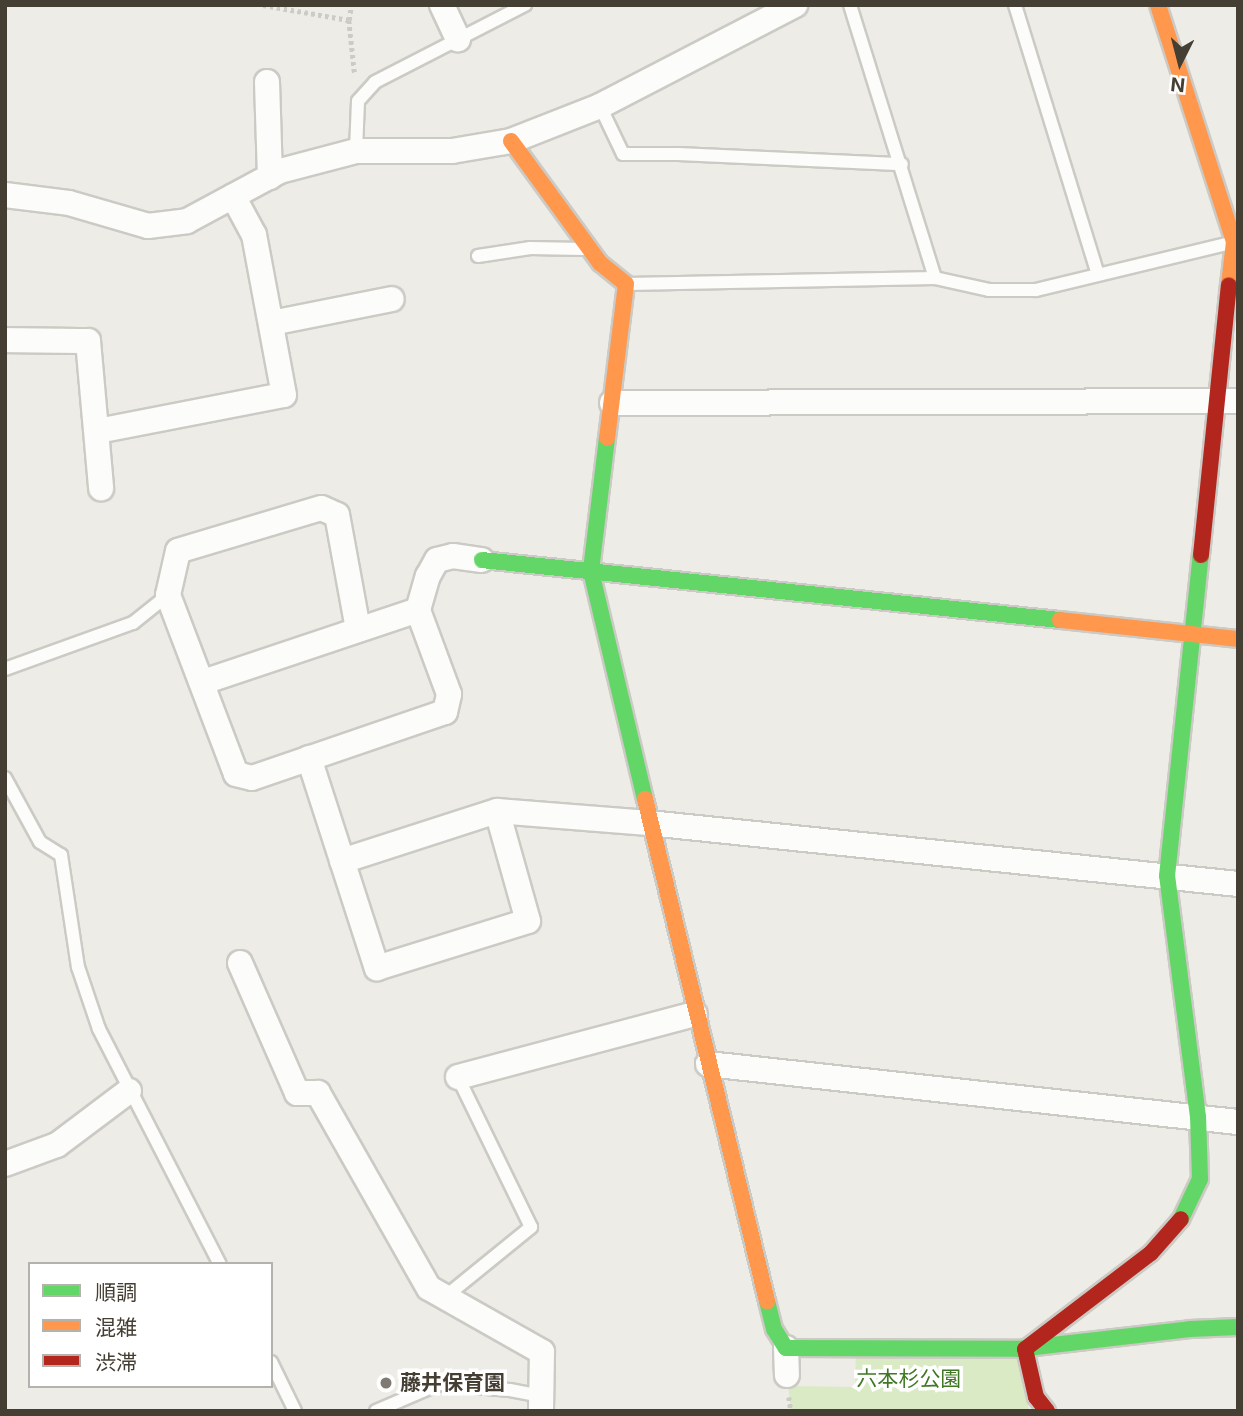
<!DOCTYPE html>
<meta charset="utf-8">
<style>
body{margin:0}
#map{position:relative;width:1243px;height:1416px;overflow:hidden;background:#eeece6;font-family:Inter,"Noto Sans JP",sans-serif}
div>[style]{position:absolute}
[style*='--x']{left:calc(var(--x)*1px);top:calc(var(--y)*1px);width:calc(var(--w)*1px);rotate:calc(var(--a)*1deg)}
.green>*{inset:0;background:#daeac4}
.path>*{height:4.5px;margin-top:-2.25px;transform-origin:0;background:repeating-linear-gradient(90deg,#cdcbc6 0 3.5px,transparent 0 7px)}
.roads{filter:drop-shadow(2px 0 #cccac4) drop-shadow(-2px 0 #cccac4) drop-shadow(0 2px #cccac4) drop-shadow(0 -2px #cccac4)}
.lane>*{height:12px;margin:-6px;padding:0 6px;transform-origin:6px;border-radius:6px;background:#fcfcfb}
.street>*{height:24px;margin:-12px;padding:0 12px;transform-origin:12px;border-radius:12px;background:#fcfcfb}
.fast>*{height:16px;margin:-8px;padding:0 8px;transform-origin:8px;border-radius:8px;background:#63d668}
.slow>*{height:16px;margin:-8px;padding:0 8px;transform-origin:8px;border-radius:8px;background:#ff974d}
.jam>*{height:16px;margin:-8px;padding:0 8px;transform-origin:8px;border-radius:8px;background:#b3261e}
.dots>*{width:19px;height:19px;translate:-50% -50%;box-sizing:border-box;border:4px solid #fff;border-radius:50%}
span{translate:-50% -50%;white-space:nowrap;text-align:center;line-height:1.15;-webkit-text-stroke:7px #fff;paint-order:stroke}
.park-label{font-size:21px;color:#407824}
.poi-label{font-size:21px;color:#443e33;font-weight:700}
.left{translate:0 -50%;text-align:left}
.frame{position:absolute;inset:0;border:7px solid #443e33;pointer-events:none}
.legend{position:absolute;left:28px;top:1262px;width:245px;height:126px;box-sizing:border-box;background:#fff;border:2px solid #b4b2ad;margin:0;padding:9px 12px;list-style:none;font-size:21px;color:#443e33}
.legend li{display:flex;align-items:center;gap:14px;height:35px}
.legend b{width:35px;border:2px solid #b4b2ad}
.north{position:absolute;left:1145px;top:28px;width:70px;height:70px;-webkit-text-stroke:5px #fff;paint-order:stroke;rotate:186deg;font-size:19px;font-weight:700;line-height:28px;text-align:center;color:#443e33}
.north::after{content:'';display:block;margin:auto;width:24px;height:32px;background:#443e33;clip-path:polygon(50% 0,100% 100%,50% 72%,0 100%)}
</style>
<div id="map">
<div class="green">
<i style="clip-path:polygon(856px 1348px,1018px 1349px,1029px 1411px,791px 1411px,788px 1386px,855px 1387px)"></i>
</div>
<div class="path">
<i style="--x:263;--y:5;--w:87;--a:9.9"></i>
<i style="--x:349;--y:20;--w:56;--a:83.9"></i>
<i style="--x:349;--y:20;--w:15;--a:-82"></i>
<i style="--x:789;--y:1397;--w:14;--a:82"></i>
</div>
<div class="roads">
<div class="lane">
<i style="--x:850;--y:5;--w:286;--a:72.7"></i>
<i style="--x:1015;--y:5;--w:282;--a:72.9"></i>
<i style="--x:600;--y:106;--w:53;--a:64.4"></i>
<i style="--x:623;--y:154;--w:56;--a:0"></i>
<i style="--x:679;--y:154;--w:223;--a:2.6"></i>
<i style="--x:356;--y:151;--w:50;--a:-87.7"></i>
<i style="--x:358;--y:101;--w:25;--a:-48"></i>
<i style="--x:375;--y:82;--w:169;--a:-27.2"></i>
<i style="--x:478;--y:256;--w:53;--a:-8.7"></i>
<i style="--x:530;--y:248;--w:53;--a:1.1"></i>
<i style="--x:627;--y:284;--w:308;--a:-1.1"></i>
<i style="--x:935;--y:278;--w:55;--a:12.5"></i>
<i style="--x:989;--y:290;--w:47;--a:0"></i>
<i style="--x:1036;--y:290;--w:201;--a:-13.6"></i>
<i style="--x:5;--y:669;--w:136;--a:-19.8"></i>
<i style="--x:133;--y:623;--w:45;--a:-38.7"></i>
<i style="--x:5;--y:778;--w:73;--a:61.3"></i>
<i style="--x:40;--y:842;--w:25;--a:32"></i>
<i style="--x:61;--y:855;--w:113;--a:81.4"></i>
<i style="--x:78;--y:967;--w:65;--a:71.3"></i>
<i style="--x:99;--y:1029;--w:264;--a:62.8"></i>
<i style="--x:445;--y:1297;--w:111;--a:-39.1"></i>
<i style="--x:531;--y:1227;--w:167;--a:-116"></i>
<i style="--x:271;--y:1362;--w:55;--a:63.9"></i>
<i style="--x:376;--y:1411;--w:69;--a:-23.2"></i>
<i style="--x:439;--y:1384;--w:71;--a:4.8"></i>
<i style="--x:510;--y:1390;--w:31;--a:11"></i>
</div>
<div class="street">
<i style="--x:442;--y:5;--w:38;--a:65"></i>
<i style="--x:267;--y:82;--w:95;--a:88.2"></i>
<i style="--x:5;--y:195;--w:64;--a:7.1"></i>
<i style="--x:69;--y:203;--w:82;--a:16.2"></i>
<i style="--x:148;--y:226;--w:39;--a:-7"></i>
<i style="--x:187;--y:221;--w:106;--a:-28.3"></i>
<i style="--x:280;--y:171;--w:79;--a:-14.7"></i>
<i style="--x:356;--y:151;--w:96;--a:0"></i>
<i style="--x:452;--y:151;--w:60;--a:-9.6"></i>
<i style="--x:511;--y:141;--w:96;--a:-21.5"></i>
<i style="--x:600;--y:106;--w:220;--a:-27.4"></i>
<i style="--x:272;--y:323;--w:122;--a:-11.3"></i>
<i style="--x:5;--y:340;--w:83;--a:0.7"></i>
<i style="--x:88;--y:341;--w:148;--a:84.9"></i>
<i style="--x:612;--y:403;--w:626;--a:-0.18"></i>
<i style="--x:98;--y:431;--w:189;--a:-11"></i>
<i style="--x:284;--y:395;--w:163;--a:-100.6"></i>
<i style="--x:254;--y:235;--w:44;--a:-118.3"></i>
<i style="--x:358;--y:629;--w:116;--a:-100.4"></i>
<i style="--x:337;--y:515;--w:17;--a:-156"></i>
<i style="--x:321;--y:508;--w:149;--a:163.3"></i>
<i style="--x:178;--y:551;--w:45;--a:102.8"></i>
<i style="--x:168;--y:595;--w:191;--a:69.2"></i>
<i style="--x:236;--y:774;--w:16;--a:14"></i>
<i style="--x:252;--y:778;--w:204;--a:-18.9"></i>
<i style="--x:445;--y:712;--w:18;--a:-77"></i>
<i style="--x:449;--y:694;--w:90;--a:-110.3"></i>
<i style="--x:418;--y:610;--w:35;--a:-74"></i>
<i style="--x:428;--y:576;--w:18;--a:-61"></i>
<i style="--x:437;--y:560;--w:16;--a:-14"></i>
<i style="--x:453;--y:556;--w:29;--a:8"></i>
<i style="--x:203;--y:682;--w:227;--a:-18.5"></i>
<i style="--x:309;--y:758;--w:221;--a:72.1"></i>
<i style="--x:377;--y:968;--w:158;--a:-17.3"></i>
<i style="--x:528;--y:921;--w:114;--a:-105.7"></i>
<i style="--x:342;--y:861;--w:163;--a:-17.9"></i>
<i style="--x:497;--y:811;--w:152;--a:4.5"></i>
<i style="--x:649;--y:823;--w:592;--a:5.91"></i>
<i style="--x:240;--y:963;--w:142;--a:66.3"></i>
<i style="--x:297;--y:1093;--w:21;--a:0"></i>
<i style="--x:318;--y:1093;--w:224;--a:60.4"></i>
<i style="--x:429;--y:1288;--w:130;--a:29.5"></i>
<i style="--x:542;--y:1352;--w:59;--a:91"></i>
<i style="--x:708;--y:1064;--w:533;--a:6.25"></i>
<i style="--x:458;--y:1077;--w:245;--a:-14.9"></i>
<i style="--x:5;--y:1164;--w:55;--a:-20.1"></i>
<i style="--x:57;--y:1145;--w:90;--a:-36.9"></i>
<i style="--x:786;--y:1348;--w:27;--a:88"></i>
</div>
<div class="fast">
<i style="--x:607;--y:438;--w:134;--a:96.9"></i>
<i style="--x:591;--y:571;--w:234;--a:76.7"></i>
<i style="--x:482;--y:560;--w:581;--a:5.93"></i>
<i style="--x:1181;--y:1219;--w:44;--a:-64.6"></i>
<i style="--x:1200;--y:1179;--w:62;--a:-91.8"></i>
<i style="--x:1198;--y:1117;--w:243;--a:-97.3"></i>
<i style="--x:1167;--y:876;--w:323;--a:-84"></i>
<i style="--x:767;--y:1301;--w:29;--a:76"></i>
<i style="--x:774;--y:1329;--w:22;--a:58"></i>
<i style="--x:786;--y:1348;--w:232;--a:0.2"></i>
<i style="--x:1018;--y:1349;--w:173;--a:-6.6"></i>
<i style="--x:1190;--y:1329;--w:48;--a:-2.4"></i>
</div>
<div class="slow">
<i style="--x:1158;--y:5;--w:249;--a:72.2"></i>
<i style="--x:1234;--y:242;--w:43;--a:96.6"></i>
<i style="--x:511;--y:141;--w:151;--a:53.9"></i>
<i style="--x:600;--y:263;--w:33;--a:39"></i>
<i style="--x:626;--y:284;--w:155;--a:97"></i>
<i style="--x:1060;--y:620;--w:179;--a:6.1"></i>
<i style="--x:645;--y:799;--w:517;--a:76.34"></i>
</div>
<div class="jam">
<i style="--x:1201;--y:555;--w:271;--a:-84.1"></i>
<i style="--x:1047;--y:1411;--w:18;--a:-128"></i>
<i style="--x:1036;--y:1397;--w:49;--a:-102.9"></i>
<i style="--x:1025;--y:1349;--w:158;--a:-37.3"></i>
<i style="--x:1151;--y:1253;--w:45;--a:-48.6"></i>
</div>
</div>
<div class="dots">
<i style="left:386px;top:1383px;background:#807b72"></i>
</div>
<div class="park-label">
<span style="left:909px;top:1379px">六本杉公園</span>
</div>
<div class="poi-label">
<span class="left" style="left:400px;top:1383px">藤井保育園</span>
</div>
<div class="frame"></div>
<ul class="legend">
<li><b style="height:9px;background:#63d668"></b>順調</li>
<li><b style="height:9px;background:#ff974d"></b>混雑</li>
<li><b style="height:9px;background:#b3261e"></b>渋滞</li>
</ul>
<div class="north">N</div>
</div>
